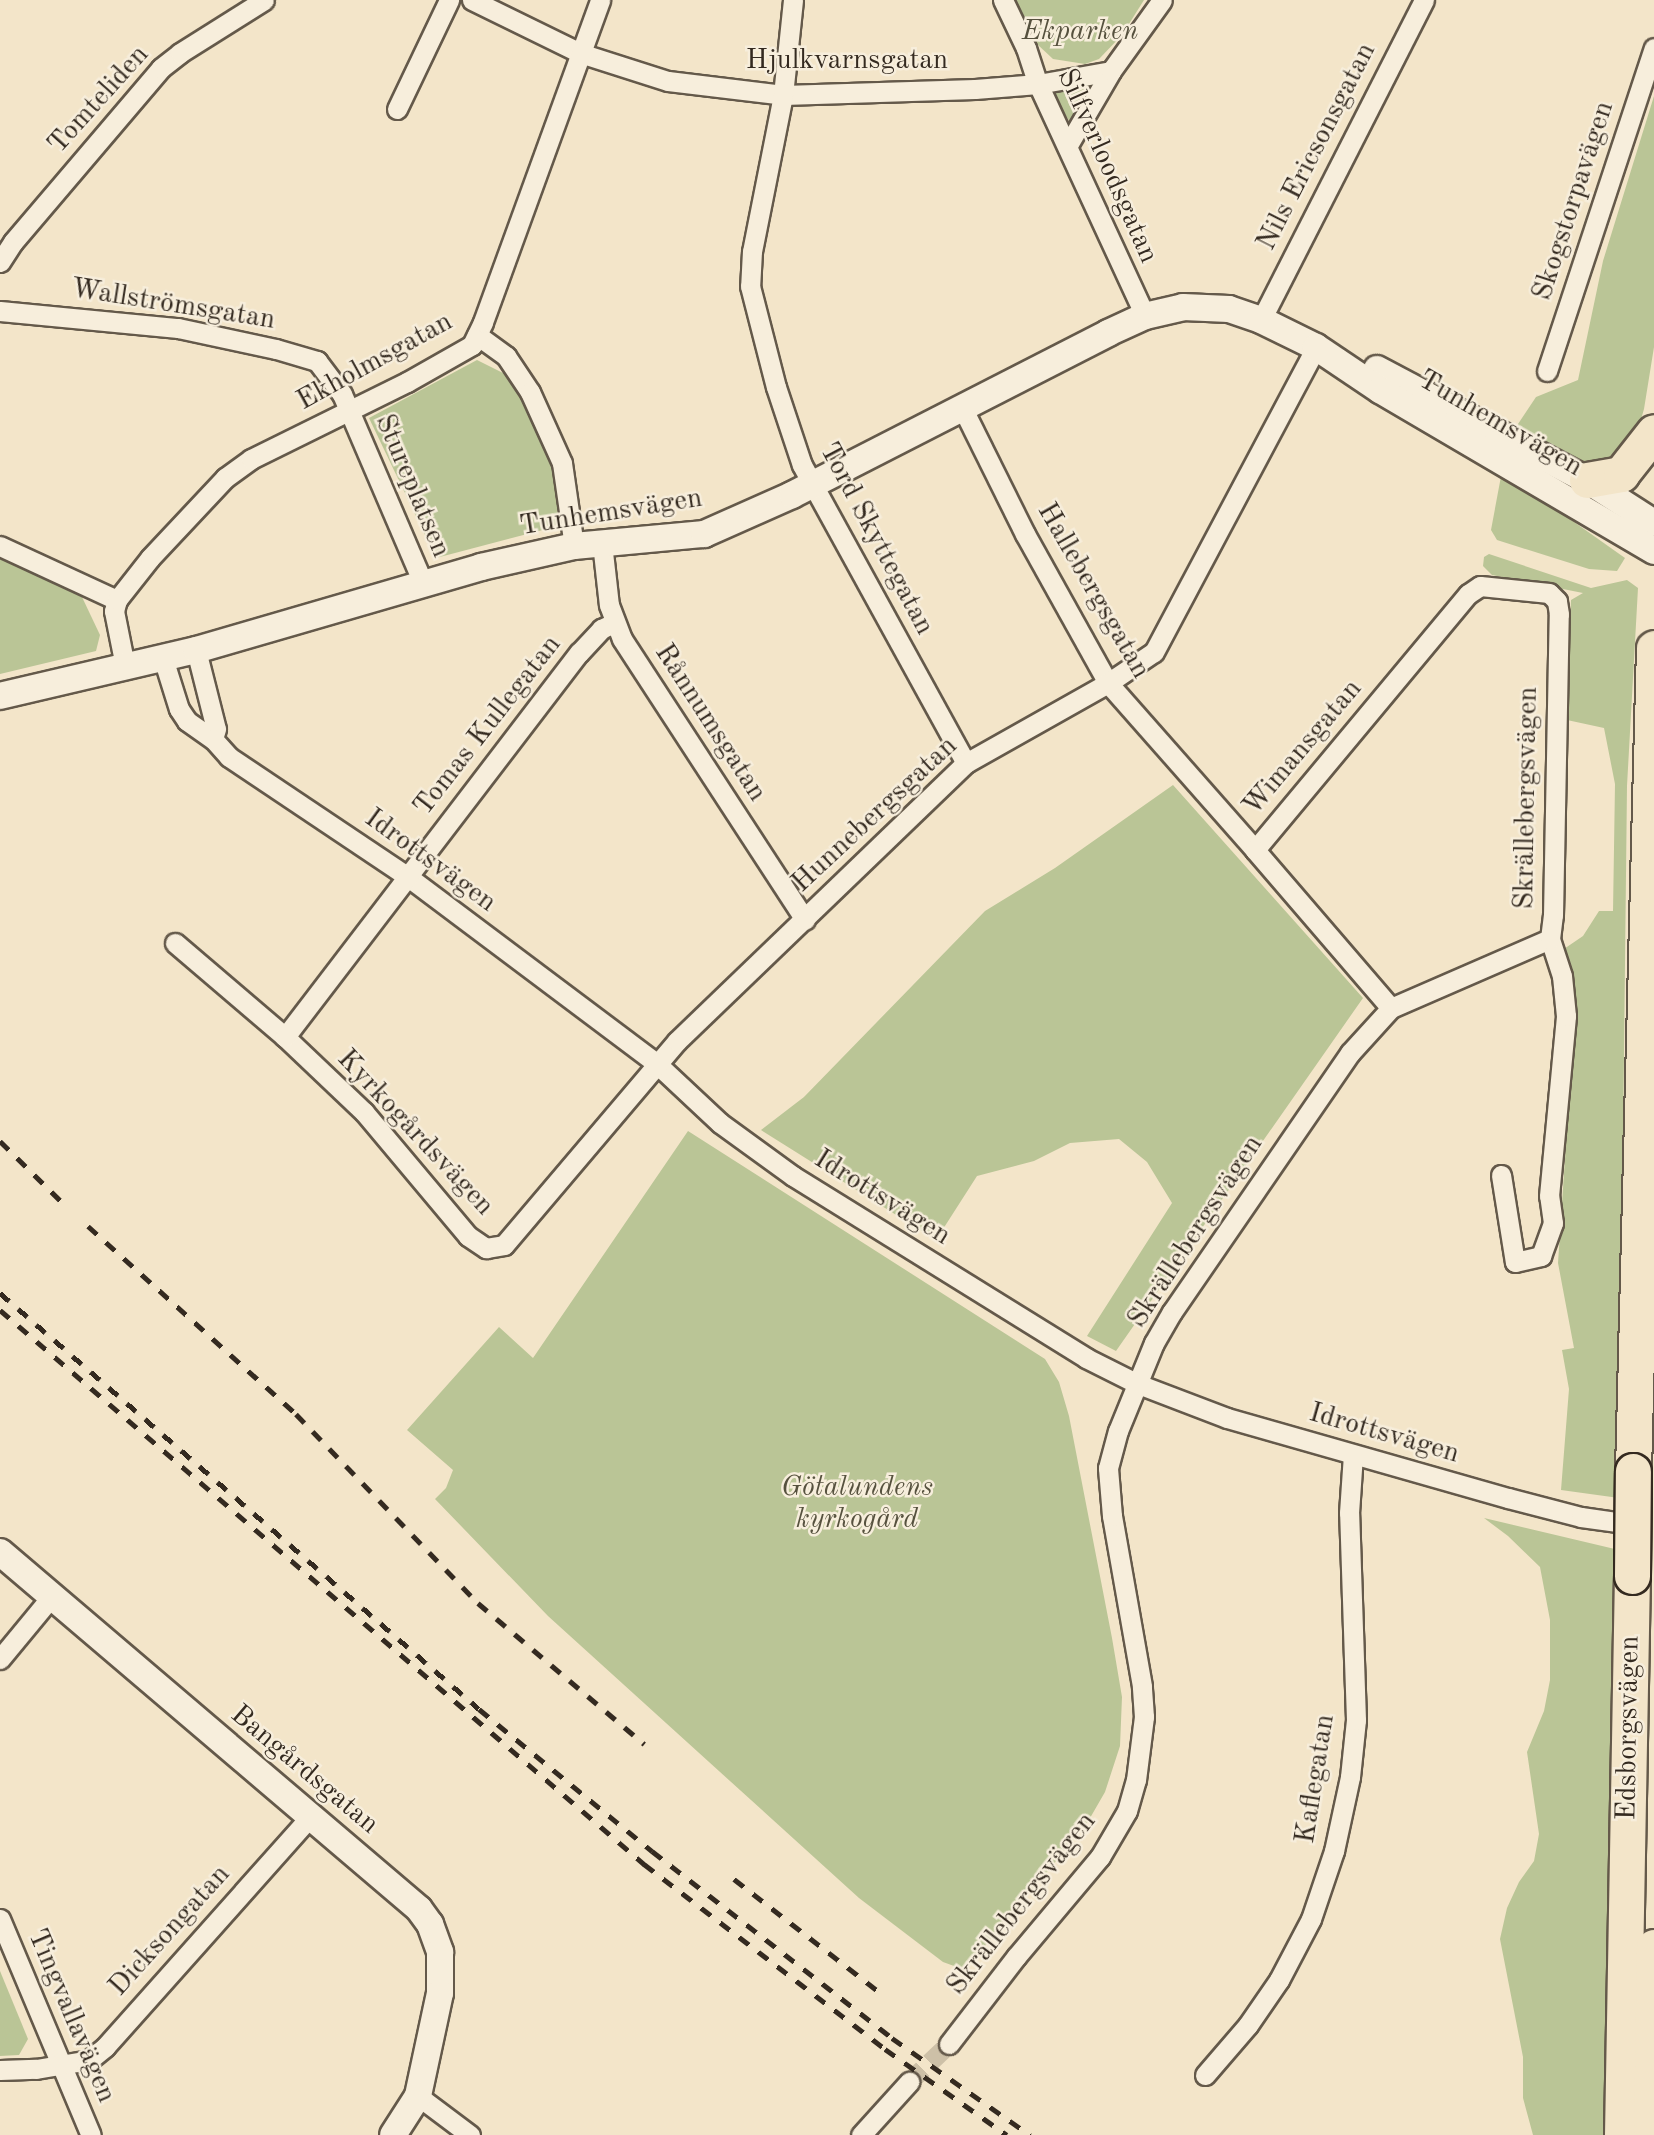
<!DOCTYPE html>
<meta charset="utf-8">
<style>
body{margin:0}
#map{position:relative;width:1654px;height:2135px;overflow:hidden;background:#f3e5c9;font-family:"Old Standard TT",serif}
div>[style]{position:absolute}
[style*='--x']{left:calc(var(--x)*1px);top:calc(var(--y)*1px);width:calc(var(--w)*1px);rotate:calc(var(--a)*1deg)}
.green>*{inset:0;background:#bac596}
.street-tunnel>*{height:19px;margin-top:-9.5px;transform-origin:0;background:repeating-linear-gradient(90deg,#cdc0a7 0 19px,transparent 0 29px)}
.roads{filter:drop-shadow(2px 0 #64594a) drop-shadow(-2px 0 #64594a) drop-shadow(0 2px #64594a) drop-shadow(0 -2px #64594a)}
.street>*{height:19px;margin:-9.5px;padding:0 9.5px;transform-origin:9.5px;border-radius:9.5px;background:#f7eedc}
.secondary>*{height:26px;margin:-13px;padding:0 13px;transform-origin:13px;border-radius:13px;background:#f7eedc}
.highway>*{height:35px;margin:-17.5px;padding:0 17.5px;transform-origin:17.5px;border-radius:17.5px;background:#f3e5c9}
.rail>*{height:5px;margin-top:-2.5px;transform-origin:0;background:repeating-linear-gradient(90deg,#342a20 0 12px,transparent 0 24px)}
.bridges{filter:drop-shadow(2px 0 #342a20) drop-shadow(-2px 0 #342a20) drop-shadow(0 2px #342a20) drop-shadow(0 -2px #342a20)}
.highway-bridge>*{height:35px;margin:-17.5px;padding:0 17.5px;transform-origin:17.5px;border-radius:17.5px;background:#f3e5c9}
span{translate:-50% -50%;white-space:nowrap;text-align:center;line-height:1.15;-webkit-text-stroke:5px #f7eedc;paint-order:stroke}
.park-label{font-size:28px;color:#56513e;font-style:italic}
.street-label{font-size:28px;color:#342a20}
</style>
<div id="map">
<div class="green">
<i style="clip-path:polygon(1015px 0,1144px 0,1122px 35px,1099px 59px,1085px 64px,1053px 59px,1037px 44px)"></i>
<i style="clip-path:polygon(1086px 86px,1070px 122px,1049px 90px)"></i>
<i style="clip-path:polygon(1654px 96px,1654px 347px,1644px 409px,1638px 430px,1608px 463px,1584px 464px,1518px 430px,1518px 424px,1536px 397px,1578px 380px,1603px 261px)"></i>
<i style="clip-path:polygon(477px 360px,515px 379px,556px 472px,558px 526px,436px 558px,369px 418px)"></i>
<i style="clip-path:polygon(1502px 471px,1625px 558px,1617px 571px,1589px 569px,1497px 540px,1491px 530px)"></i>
<i style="clip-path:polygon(1489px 554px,1591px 588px,1627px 580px,1638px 588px,1627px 786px,1619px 1498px,1561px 1490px,1569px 1389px,1562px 1350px,1574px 1348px,1558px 1263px,1573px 1039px,1561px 951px,1583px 936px,1599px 911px,1613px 911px,1615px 784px,1604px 728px,1567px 720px,1571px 600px,1583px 593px,1492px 575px,1483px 566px,1484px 557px)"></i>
<i style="clip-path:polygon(0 556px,82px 597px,100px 635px,96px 651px,0 674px)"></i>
<i style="clip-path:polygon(1173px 785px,1363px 998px,1116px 1351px,1087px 1336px,1172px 1203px,1147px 1162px,1119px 1139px,1070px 1143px,1034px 1161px,977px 1176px,936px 1240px,761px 1130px,804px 1097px,985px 911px,1055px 868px)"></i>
<i style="clip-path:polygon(688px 1131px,1045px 1359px,1059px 1382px,1069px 1416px,1112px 1638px,1122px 1697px,1120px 1746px,1105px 1792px,1086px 1825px,965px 1970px,943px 1962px,859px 1898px,548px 1616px,435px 1499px,446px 1488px,453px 1470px,407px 1430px,499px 1327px,533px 1358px)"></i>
<i style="clip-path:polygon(1484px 1518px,1619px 1550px,1609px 2135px,1533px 2135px,1523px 2098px,1523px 2057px,1500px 1939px,1507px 1908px,1519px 1882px,1534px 1861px,1539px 1834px,1527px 1752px,1544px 1711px,1550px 1680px,1550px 1620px,1540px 1567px,1508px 1536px)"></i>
<i style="clip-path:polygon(0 1971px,28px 2039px,19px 2055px,0 2056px)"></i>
</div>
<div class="street-tunnel">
<i style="--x:909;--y:2082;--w:55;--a:-43.5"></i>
</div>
<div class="roads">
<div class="street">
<i style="--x:472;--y:0;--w:120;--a:26.1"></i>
<i style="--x:580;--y:53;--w:92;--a:17.7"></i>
<i style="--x:668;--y:81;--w:116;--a:6.9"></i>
<i style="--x:783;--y:95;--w:192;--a:-1.8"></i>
<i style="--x:975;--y:89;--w:63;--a:-4.5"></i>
<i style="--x:1038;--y:84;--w:74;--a:-10.1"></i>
<i style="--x:793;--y:0;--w:96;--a:96"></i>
<i style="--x:783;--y:95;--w:159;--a:101.2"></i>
<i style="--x:752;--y:251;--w:35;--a:93"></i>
<i style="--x:750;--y:286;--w:104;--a:75.6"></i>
<i style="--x:776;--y:387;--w:82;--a:71.6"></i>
<i style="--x:802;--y:465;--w:340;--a:61.2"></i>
<i style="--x:1003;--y:0;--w:53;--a:64.4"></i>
<i style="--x:1026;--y:48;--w:38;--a:72"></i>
<i style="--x:1038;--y:84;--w:255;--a:65.2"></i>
<i style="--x:397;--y:109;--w:121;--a:-64.5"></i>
<i style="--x:1068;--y:145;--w:86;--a:-59.8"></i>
<i style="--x:1111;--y:71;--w:87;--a:-54.3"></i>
<i style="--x:0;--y:262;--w:24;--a:-57"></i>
<i style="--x:13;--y:242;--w:228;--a:-49.6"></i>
<i style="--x:161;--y:68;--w:24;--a:-38"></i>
<i style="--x:180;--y:53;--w:99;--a:-32.2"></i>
<i style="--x:0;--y:311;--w:179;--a:5.5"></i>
<i style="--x:178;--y:328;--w:100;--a:12.1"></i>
<i style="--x:276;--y:349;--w:43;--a:16.3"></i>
<i style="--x:317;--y:361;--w:41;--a:52.9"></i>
<i style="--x:342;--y:394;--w:206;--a:66.8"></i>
<i style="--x:1261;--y:320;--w:359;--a:-63"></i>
<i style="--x:477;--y:335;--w:36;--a:36"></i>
<i style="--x:506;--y:356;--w:43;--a:56.3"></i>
<i style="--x:530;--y:392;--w:78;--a:65.7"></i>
<i style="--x:562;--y:463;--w:84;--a:81.8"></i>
<i style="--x:1547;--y:371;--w:340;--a:-71.7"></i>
<i style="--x:962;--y:407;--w:142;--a:63.6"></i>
<i style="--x:1025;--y:534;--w:171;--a:60.9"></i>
<i style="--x:1108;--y:683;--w:222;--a:48.6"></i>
<i style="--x:602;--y:543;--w:62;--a:83.6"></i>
<i style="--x:609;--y:605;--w:36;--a:69"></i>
<i style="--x:622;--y:639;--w:335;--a:56.9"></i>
<i style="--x:0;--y:546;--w:129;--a:24.8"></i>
<i style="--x:196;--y:650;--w:81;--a:75.8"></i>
<i style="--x:216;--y:729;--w:10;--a:107"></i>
<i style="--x:163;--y:658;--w:53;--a:72.6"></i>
<i style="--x:179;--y:709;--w:14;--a:56"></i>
<i style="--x:187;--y:721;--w:32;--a:35"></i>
<i style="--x:213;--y:739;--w:24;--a:48"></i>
<i style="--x:229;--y:757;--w:214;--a:33.8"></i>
<i style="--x:407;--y:876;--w:313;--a:36.9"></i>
<i style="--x:657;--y:1064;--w:86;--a:43.1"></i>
<i style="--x:720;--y:1123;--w:90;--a:36"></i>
<i style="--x:793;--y:1176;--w:345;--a:31.8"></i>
<i style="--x:1086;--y:1358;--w:58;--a:26.6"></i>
<i style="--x:1138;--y:1384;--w:95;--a:20.9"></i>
<i style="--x:1227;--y:1418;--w:292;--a:15.9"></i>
<i style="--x:1508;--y:1498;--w:75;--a:14.6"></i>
<i style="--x:1581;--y:1517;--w:35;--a:8"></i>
<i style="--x:125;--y:666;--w:56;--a:-101.3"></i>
<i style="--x:114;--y:611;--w:11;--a:-75"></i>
<i style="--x:117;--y:600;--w:53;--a:-51.8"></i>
<i style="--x:150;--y:558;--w:110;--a:-46.8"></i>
<i style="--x:225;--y:478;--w:32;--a:-36"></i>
<i style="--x:251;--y:459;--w:174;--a:-26.3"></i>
<i style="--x:407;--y:382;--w:75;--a:-29.6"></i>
<i style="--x:472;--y:345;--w:25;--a:-64"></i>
<i style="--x:483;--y:322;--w:343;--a:-70"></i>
<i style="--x:175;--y:943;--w:145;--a:40.5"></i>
<i style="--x:285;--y:1037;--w:109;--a:43.5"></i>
<i style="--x:364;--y:1112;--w:162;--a:50"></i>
<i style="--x:468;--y:1236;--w:22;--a:34"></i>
<i style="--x:486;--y:1248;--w:18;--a:-9"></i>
<i style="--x:504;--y:1245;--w:267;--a:-49.7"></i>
<i style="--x:677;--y:1041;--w:401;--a:-43.9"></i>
<i style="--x:966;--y:763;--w:163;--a:-29.4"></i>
<i style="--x:1108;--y:683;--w:55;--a:-34"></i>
<i style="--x:1154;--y:652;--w:345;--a:-62"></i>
<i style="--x:285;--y:1037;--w:484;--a:-52.6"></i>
<i style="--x:579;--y:653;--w:33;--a:-47"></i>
<i style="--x:601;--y:629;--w:14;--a:-25"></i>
<i style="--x:1501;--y:1175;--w:88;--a:80.9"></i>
<i style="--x:1515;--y:1262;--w:27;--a:-13"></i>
<i style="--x:1541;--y:1256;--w:35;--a:-70"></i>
<i style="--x:1553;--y:1223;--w:27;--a:-98"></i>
<i style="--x:1549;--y:1196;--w:181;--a:-84.6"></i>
<i style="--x:1566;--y:1016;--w:40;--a:-95.7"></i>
<i style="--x:1562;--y:976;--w:39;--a:-108"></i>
<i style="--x:0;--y:1659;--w:82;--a:-50.5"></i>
<i style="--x:0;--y:1919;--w:234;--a:67.2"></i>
<i style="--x:949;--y:2044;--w:110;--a:-52.4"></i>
<i style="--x:1016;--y:1957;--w:131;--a:-50"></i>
<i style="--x:1100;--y:1857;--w:53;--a:-59.6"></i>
<i style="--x:1127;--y:1811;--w:32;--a:-74"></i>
<i style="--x:1136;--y:1780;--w:64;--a:-82.8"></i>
<i style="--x:1144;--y:1717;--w:31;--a:-94"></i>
<i style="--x:1142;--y:1686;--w:173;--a:-100"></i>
<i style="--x:1112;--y:1516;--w:48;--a:-94.8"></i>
<i style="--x:1108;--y:1468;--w:38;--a:-75"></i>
<i style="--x:1118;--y:1431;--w:95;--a:-67.8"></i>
<i style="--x:1154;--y:1343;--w:36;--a:-60"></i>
<i style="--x:1172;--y:1312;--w:314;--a:-55.5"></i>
<i style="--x:1350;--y:1053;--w:61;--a:-47.7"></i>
<i style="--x:1391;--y:1008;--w:173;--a:-23.5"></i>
<i style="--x:1550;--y:939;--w:24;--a:-83"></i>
<i style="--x:1553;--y:915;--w:301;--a:-88.9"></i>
<i style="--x:1559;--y:614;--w:13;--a:-99"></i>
<i style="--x:1557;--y:601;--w:11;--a:-135"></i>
<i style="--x:1549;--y:593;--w:69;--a:-174.2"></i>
<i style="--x:1480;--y:586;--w:14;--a:146"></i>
<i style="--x:1468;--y:594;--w:333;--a:129.8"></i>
<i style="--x:1255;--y:850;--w:208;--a:49.3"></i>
<i style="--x:0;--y:2070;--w:36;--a:-2"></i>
<i style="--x:36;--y:2069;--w:54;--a:-9.6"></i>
<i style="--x:89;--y:2060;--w:21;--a:-39"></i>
<i style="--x:105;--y:2047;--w:308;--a:-48.3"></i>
<i style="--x:1205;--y:2075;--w:66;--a:-49.3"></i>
<i style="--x:1248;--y:2025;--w:55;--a:-55.4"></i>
<i style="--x:1279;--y:1980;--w:69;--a:-62.3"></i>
<i style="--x:1311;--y:1919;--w:72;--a:-71.3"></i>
<i style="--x:1334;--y:1851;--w:76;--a:-77.8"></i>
<i style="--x:1350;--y:1777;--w:57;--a:-84"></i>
<i style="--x:1356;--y:1720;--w:207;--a:-91.9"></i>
<i style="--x:1349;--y:1513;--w:58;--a:-86.1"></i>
<i style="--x:418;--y:2096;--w:65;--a:36.9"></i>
<i style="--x:861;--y:2135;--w:72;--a:-47.8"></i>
</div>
<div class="secondary">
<i style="--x:1377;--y:369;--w:238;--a:27.9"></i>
<i style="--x:1587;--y:480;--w:80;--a:32.7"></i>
<i style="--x:0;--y:696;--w:201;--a:-13.2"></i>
<i style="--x:196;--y:650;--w:297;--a:-16.2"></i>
<i style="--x:481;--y:567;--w:95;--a:-12.7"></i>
<i style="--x:574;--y:546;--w:131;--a:-5.3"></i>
<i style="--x:704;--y:534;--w:96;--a:-23.9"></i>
<i style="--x:792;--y:495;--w:355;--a:-27.1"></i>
<i style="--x:1108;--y:333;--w:41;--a:-24.7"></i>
<i style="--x:1145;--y:316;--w:39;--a:-13"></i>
<i style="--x:1183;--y:307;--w:46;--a:2.5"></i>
<i style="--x:1229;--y:309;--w:34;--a:19"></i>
<i style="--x:1261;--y:320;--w:61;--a:26.1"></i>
<i style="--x:1316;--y:347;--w:77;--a:33.9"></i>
<i style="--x:1380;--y:390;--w:318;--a:30.4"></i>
<i style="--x:0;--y:1552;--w:550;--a:40.43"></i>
<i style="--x:419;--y:1909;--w:19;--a:54"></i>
<i style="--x:430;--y:1924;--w:30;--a:70"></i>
<i style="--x:440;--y:1952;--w:41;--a:90"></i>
<i style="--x:440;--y:1993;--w:105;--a:102.1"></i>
<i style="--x:418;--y:2096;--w:46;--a:122.7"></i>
</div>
<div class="highway">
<i style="--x:1587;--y:480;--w:35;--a:-10"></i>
<i style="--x:1621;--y:474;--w:53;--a:-51.8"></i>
<i style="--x:1633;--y:1471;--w:823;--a:-88.54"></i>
<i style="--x:1622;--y:2135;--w:559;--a:-88.98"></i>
<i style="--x:1651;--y:2135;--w:188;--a:-89.1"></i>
</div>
</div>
<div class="rail">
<i style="--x:0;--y:1141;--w:91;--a:44.6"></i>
<i style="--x:88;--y:1226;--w:280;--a:42.1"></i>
<i style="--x:296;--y:1414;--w:262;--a:46.1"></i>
<i style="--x:478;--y:1603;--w:218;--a:40.3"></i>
<i style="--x:0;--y:1293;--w:634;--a:40.97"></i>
<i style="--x:479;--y:1709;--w:224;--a:39.4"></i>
<i style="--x:652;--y:1851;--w:304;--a:37.9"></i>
<i style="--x:892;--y:2038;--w:169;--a:35.1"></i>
<i style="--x:0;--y:1310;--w:850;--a:40.7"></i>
<i style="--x:644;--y:1864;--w:304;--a:37.5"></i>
<i style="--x:885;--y:2049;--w:149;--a:35.2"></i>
<i style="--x:734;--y:1879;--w:182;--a:37.9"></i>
</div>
<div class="bridges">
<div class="highway-bridge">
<i style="--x:1632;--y:1576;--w:105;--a:-89.5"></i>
</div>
</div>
<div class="park-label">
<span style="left:1080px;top:32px">Ekparken</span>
<span style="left:857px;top:1504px">Götalundens<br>kyrkogård</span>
</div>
<div class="street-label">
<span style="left:847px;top:61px">Hjulkvarnsgatan</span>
<span style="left:99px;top:100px;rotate:-48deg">Tomteliden</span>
<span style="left:1317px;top:147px;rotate:-63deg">Nils Ericsonsgatan</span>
<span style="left:1107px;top:166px;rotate:66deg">Silfverloodsgatan</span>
<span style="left:1574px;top:201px;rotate:-72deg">Skogstorpavägen</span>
<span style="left:173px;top:305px;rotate:9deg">Wallströmsgatan</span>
<span style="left:375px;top:362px;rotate:-29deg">Ekholmsgatan</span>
<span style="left:1500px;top:424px;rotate:30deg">Tunhemsvägen</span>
<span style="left:412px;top:486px;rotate:67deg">Stureplatsen</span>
<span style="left:611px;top:513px;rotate:-9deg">Tunhemsvägen</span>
<span style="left:876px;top:539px;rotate:62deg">Tord Skyttegatan</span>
<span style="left:1093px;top:591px;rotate:60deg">Hallebergsgatan</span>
<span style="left:710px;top:723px;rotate:57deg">Rånnumsgatan</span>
<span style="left:488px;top:726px;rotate:-52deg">Tomas Kullegatan</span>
<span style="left:1303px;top:748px;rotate:-50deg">Wimansgatan</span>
<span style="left:1527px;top:798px;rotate:-89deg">Skrällebergsvägen</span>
<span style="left:875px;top:815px;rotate:-43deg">Hunnebergsgatan</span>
<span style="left:430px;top:861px;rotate:36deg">Idrottsvägen</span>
<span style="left:415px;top:1133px;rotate:47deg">Kyrkogårdsvägen</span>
<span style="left:882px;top:1198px;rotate:32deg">Idrottsvägen</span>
<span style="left:1196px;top:1232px;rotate:-57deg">Skrällebergsvägen</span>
<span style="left:1384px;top:1434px;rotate:16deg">Idrottsvägen</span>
<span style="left:1629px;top:1728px;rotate:-89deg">Edsborgsvägen</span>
<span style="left:304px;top:1770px;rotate:40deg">Bangårdsgatan</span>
<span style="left:1316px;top:1779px;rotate:-81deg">Kaflegatan</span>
<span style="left:1022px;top:1904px;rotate:-52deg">Skrällebergsvägen</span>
<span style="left:170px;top:1931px;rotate:-48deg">Dicksongatan</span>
<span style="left:71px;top:2016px;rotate:67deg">Tingvallavägen</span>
</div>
</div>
